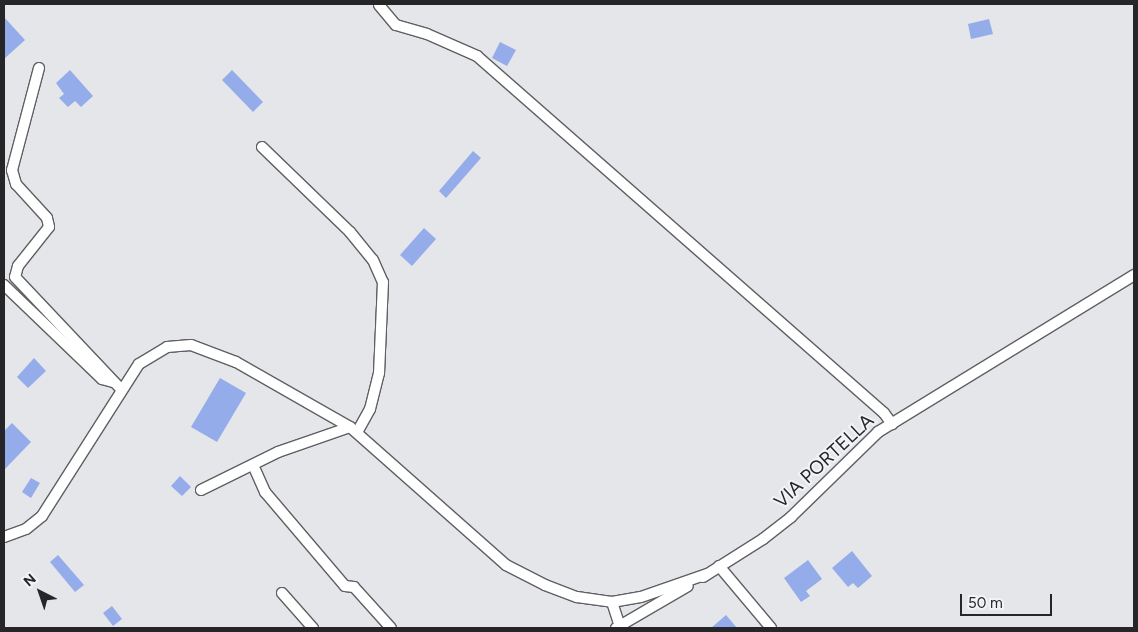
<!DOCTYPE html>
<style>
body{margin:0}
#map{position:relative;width:1138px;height:632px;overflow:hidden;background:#e5e6ea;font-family:Figtree,sans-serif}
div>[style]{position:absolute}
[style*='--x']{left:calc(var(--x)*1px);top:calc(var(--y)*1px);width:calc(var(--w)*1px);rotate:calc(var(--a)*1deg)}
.building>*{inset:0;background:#95acea}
.roads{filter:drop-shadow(1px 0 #5e6063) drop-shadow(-1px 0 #5e6063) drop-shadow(0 1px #5e6063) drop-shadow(0 -1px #5e6063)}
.street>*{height:10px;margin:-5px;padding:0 5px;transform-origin:5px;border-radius:5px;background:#fff}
span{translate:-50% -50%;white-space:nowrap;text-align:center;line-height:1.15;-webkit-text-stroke:4px #f2f3f7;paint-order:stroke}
.street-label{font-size:19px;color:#262628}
.frame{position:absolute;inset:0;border:5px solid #262628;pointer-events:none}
.north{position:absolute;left:15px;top:567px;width:50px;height:50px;-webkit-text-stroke:4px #f2f3f7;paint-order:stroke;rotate:319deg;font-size:14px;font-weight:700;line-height:20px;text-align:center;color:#262628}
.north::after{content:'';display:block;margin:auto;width:18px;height:22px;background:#262628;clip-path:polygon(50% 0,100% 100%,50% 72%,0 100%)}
.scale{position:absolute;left:960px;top:594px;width:92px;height:22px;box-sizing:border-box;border:2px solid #262628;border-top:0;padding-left:6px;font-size:15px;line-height:18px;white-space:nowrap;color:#262628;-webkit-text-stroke:4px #f2f3f7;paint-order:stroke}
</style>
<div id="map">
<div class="building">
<i style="clip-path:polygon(4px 17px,25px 40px,4px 59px)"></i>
<i style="clip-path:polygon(989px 19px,993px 34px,971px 39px,968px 24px)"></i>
<i style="clip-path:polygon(500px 42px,516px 50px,507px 66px,492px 58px)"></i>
<i style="clip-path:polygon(70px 70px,93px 96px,81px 107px,75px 101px,68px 107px,59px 98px,64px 94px,56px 83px)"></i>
<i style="clip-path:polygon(232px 70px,263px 102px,253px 112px,222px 80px)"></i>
<i style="clip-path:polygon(473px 151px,481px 158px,446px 198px,439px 191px)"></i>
<i style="clip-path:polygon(424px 228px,436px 239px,412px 266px,400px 255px)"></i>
<i style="clip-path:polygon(34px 358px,46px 371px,28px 388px,17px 377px)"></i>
<i style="clip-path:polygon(220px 378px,246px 393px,217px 442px,191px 427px)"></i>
<i style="clip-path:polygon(12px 423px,31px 442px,4px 470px,4px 431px)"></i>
<i style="clip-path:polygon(180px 476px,191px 487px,182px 496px,171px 486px)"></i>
<i style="clip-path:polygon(31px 478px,40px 483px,31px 498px,22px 492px)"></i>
<i style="clip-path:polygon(852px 551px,872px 576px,858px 588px,853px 583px,848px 587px,832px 568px)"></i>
<i style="clip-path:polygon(58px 555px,84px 585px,75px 592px,50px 562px)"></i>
<i style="clip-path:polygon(808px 560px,822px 579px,806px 591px,810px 596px,801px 602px,784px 578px)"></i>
<i style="clip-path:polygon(112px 606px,122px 619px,113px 626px,103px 613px)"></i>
<i style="clip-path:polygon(726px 615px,737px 628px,711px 628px)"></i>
</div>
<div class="roads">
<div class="street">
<i style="--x:379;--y:5;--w:26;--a:50"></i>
<i style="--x:396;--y:25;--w:32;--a:16"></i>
<i style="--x:427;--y:34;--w:55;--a:23.7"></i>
<i style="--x:477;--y:56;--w:541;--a:41.26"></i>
<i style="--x:884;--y:413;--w:14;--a:54"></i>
<i style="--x:39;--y:68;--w:106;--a:104.8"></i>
<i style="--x:12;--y:170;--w:15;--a:74"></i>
<i style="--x:16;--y:184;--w:46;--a:47.6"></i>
<i style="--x:47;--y:218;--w:9;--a:77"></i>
<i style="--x:49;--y:227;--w:50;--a:128.5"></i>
<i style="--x:18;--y:266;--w:11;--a:105"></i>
<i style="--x:15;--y:277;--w:154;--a:46.6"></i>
<i style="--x:262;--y:147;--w:122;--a:44"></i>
<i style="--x:350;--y:232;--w:36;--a:51"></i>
<i style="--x:373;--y:260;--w:24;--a:66"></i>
<i style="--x:383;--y:282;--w:91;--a:92.5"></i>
<i style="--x:379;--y:373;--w:37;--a:104"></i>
<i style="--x:370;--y:409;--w:26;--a:119"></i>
<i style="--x:4;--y:285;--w:136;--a:43.8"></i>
<i style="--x:102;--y:379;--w:11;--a:15"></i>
<i style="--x:253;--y:465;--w:30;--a:66"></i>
<i style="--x:265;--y:492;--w:123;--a:49.6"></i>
<i style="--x:345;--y:586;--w:9;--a:6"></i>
<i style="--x:354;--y:587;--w:55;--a:47.9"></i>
<i style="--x:201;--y:490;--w:86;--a:-26.3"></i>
<i style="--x:278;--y:452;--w:76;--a:-19.1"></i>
<i style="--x:4;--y:537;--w:23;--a:-20"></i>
<i style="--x:26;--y:529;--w:21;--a:-39"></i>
<i style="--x:42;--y:516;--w:180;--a:-57.5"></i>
<i style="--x:139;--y:364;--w:33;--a:-31"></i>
<i style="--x:167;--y:347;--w:24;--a:-5"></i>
<i style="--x:191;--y:345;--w:48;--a:20.7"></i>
<i style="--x:236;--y:362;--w:131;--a:29.7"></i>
<i style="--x:350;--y:427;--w:208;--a:41.5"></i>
<i style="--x:506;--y:565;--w:44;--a:27.1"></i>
<i style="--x:545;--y:585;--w:34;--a:21"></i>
<i style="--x:577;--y:597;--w:35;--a:8"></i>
<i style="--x:612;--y:602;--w:29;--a:-10"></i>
<i style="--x:641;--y:597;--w:70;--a:-19.2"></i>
<i style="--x:719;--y:566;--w:81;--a:50"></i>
<i style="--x:703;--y:577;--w:71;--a:-32.3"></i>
<i style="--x:763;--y:539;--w:36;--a:-38"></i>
<i style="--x:791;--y:517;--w:122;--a:-44.3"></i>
<i style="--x:878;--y:432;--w:300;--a:-31.5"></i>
<i style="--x:282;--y:593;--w:47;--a:48.5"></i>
<i style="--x:612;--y:602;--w:25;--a:72"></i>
<i style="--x:616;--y:628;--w:83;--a:-30.3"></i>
</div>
</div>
<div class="street-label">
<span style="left:824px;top:461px;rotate:-43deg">VIA PORTELLA</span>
</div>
<div class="frame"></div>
<div class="north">N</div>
<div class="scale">50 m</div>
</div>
